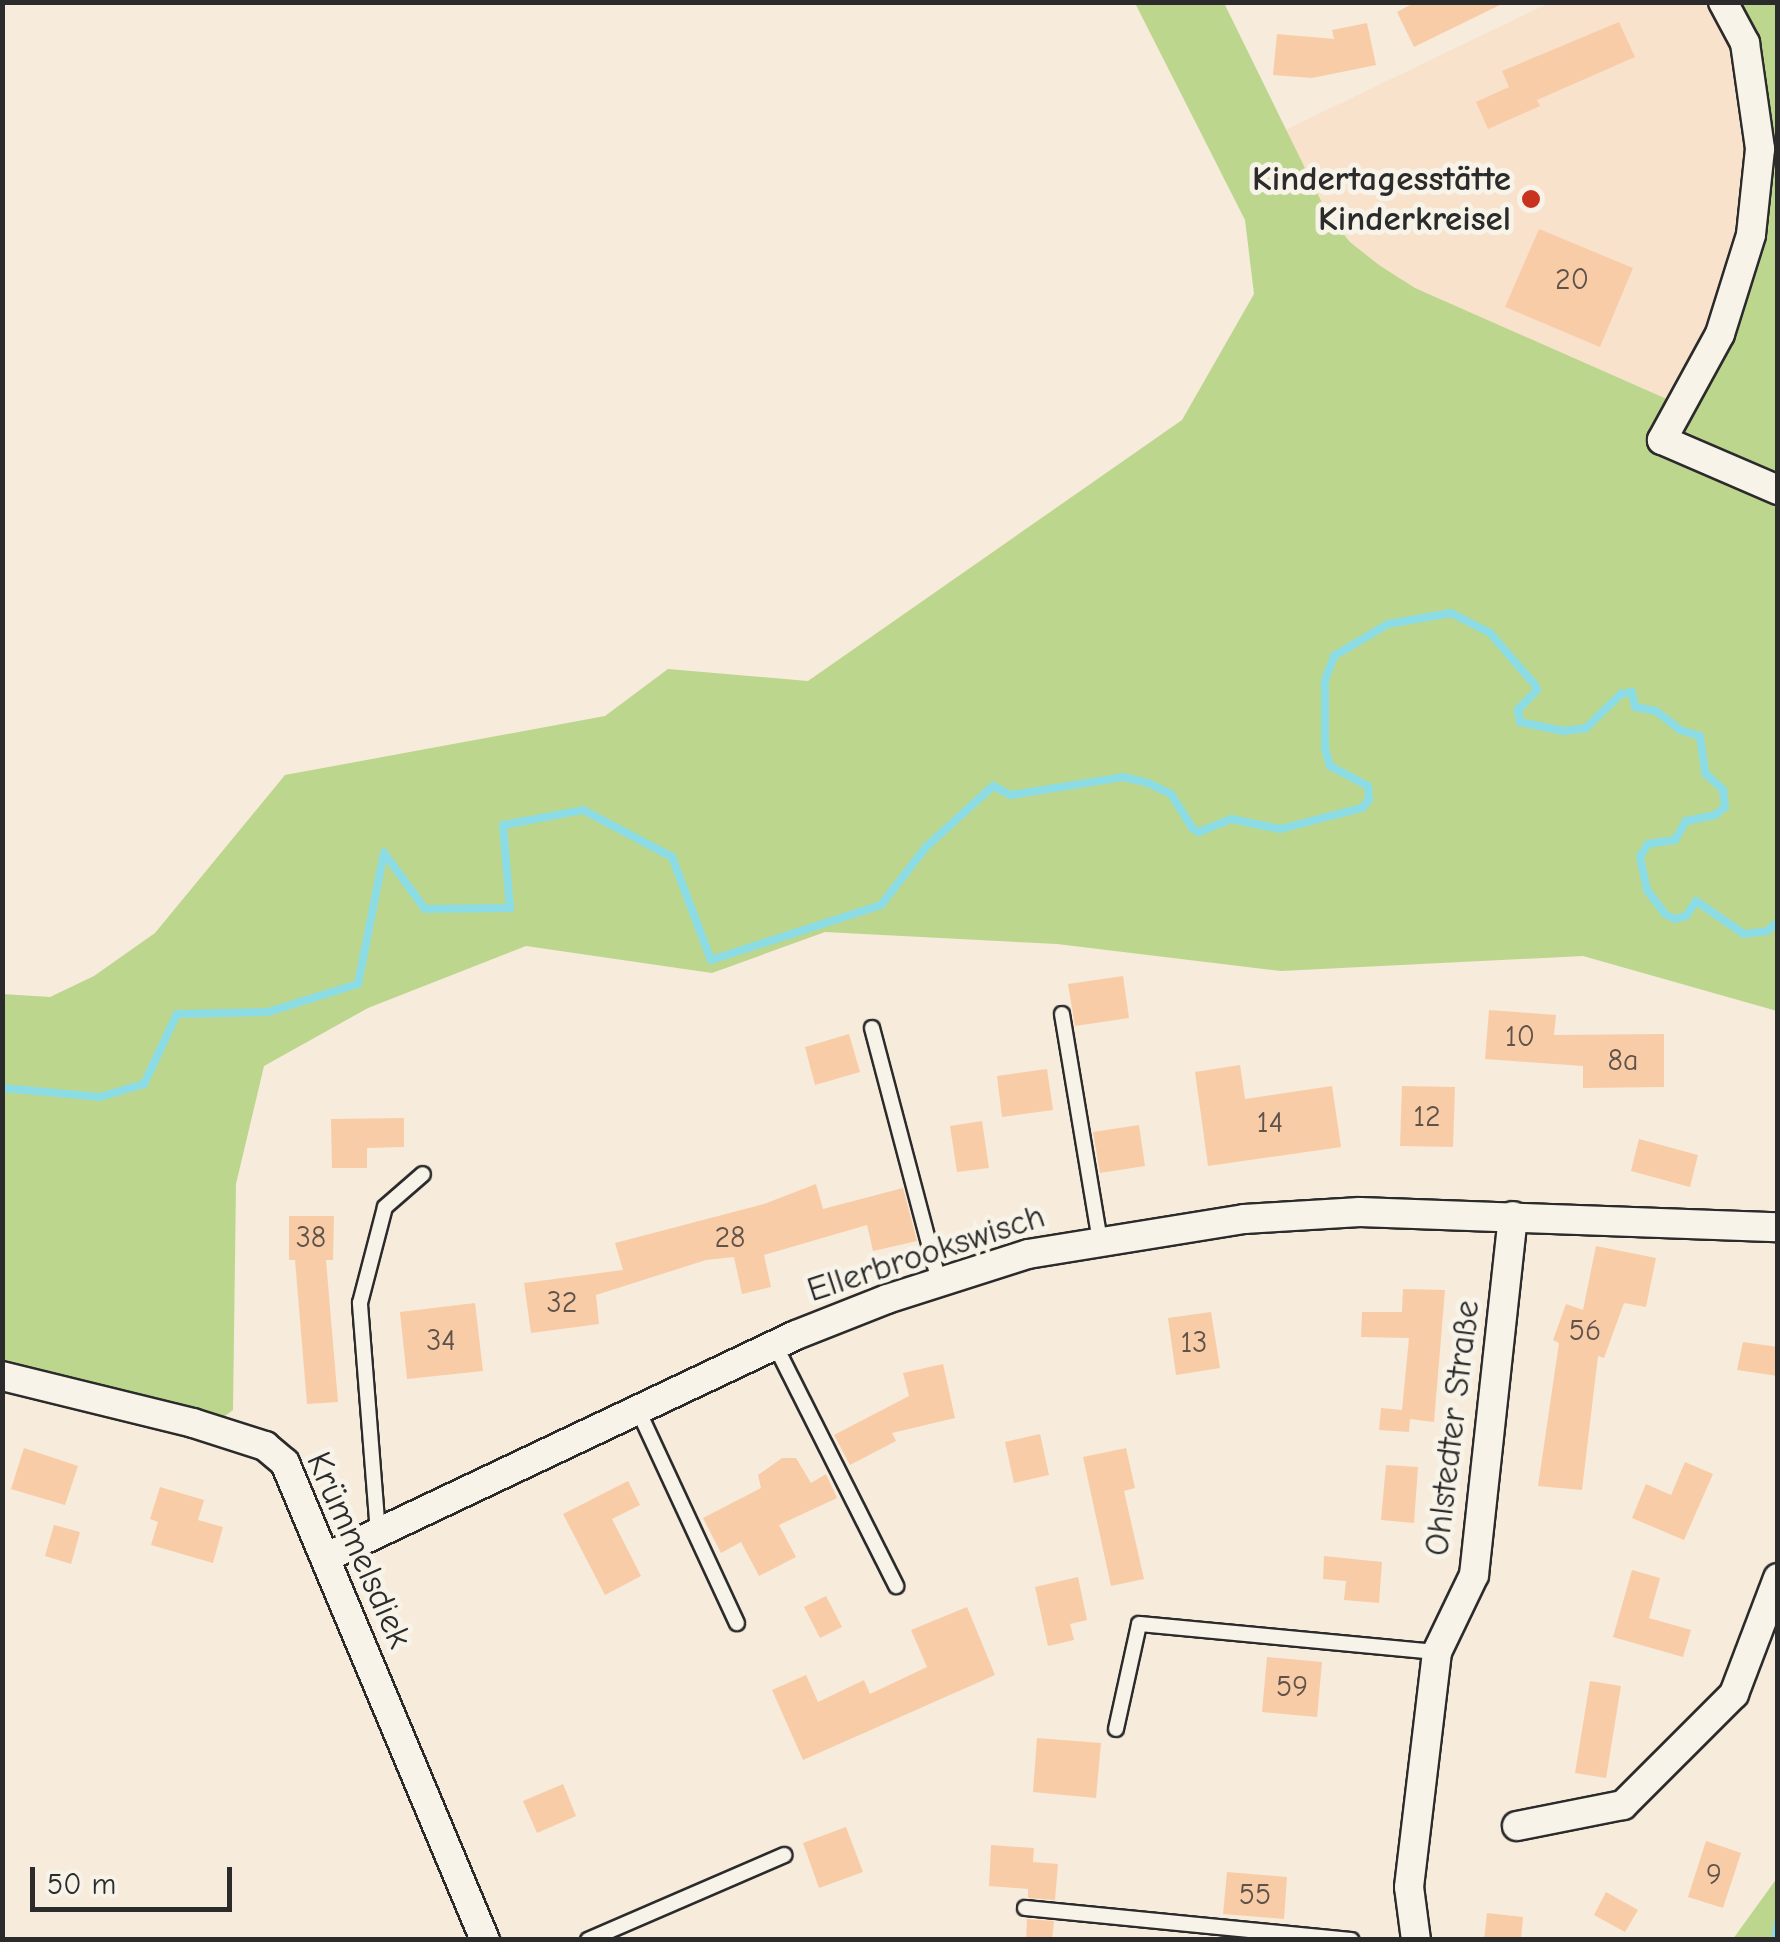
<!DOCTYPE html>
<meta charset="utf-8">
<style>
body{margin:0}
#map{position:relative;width:1780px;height:1942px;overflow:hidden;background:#f7ebdb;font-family:"Comic Neue",sans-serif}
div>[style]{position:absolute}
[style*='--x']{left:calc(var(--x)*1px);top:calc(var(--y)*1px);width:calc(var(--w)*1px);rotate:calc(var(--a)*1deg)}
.built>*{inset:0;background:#f8e2cc}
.green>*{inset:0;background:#bcd68e}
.stream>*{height:8px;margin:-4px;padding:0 4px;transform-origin:4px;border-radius:4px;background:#8cdce6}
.building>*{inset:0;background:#f9cca8}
.roads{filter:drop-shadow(2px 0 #2b2b2b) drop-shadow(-2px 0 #2b2b2b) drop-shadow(0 2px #2b2b2b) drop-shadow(0 -2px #2b2b2b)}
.service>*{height:14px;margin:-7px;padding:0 7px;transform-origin:7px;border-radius:7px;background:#f7f3e8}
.minor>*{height:28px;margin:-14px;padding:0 14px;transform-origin:14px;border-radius:14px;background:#f7f3e8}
.dots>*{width:28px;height:28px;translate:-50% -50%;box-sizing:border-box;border:5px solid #f7f3e8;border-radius:50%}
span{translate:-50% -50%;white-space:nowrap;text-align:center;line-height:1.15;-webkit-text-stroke:10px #f7f3e8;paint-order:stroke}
.number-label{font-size:30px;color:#5e534a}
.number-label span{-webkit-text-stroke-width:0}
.poi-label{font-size:35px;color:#2b2b2b;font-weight:700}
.right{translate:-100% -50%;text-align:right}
.street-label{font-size:35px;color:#2b2b2b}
.frame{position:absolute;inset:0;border:5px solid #2b2b2b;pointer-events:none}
.scale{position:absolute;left:30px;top:1867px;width:202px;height:45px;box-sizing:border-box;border:5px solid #2b2b2b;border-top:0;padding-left:12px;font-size:30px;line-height:35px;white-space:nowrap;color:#2b2b2b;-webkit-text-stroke:8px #f7f3e8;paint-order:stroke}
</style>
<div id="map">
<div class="built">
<i style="clip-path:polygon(1549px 3px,1707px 3px,1731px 33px,1747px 154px,1740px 241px,1700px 350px,1669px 400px,1415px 288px,1379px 265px,1350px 242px,1328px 215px,1285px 130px)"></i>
</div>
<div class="green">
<i style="clip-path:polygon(1135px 3px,1224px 3px,1328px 215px,1350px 242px,1379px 265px,1415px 288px,1669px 400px,1700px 350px,1740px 241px,1747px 154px,1731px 33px,1707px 3px,1777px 3px,1777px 1011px,1583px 956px,1281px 971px,1057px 944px,825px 932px,712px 973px,526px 946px,368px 1008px,264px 1066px,236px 1184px,233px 1410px,217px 1422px,3px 1366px,2px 994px,50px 997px,94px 976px,155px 933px,285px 775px,605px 716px,668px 669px,808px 681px,1182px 420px,1254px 294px,1245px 220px)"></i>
<i style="clip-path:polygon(1777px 1878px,1777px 1939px,1733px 1939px)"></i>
</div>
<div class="stream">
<i style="--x:2;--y:1088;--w:98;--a:5.2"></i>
<i style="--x:100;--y:1097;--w:46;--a:-16.5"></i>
<i style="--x:144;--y:1084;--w:77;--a:-64.8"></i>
<i style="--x:177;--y:1014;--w:91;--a:-1.3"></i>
<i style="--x:268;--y:1012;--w:94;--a:-17.3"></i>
<i style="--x:358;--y:984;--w:134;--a:-78.8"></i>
<i style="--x:384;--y:853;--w:69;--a:53.8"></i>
<i style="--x:425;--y:909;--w:85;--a:-0.7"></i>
<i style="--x:510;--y:908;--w:83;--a:-94.8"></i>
<i style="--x:503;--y:825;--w:81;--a:-10.6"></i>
<i style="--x:583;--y:810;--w:101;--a:27.8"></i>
<i style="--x:672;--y:857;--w:110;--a:69.3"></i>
<i style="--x:711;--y:960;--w:179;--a:-17.9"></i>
<i style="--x:881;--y:905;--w:73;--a:-52.2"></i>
<i style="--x:926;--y:847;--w:91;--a:-42.3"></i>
<i style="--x:993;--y:786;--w:20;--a:27"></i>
<i style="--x:1011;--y:795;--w:113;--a:-9.1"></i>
<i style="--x:1123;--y:777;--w:26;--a:13"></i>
<i style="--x:1148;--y:783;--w:25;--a:26"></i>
<i style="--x:1171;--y:794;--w:40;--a:58"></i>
<i style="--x:1192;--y:828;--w:8;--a:30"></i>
<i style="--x:1199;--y:832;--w:35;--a:-22"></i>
<i style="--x:1231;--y:819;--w:50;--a:11.5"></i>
<i style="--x:1280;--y:829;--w:85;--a:-14.4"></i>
<i style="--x:1362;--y:808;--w:11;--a:-49"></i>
<i style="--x:1369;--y:800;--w:14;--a:-94"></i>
<i style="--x:1368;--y:786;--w:43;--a:-152.2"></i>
<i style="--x:1330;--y:766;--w:18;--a:-106"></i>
<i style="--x:1325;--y:749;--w:69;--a:-90"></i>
<i style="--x:1325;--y:680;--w:26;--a:-69"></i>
<i style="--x:1334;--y:656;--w:63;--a:-30.7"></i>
<i style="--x:1388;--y:624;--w:64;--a:-9.9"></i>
<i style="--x:1451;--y:613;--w:44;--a:27.1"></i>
<i style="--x:1490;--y:633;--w:69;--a:49.1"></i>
<i style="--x:1535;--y:685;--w:5;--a:68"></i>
<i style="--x:1537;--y:690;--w:28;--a:134"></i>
<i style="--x:1518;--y:710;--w:12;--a:81"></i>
<i style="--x:1520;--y:722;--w:44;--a:11.8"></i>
<i style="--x:1563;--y:731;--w:23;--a:-7"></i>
<i style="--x:1586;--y:728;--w:49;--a:-44.2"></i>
<i style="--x:1621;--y:694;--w:11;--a:-10"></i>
<i style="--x:1632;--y:692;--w:15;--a:79"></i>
<i style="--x:1635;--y:707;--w:21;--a:11"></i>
<i style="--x:1656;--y:711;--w:31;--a:38"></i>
<i style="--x:1680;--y:730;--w:21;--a:17"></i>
<i style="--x:1700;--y:736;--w:37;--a:82"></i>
<i style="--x:1705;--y:773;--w:25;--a:43"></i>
<i style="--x:1723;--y:790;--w:17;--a:83"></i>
<i style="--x:1725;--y:807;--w:13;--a:141"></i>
<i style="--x:1715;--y:815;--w:30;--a:168"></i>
<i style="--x:1686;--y:821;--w:22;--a:120"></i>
<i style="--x:1675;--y:840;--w:27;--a:172"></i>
<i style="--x:1648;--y:844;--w:15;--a:122"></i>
<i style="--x:1640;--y:857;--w:34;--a:78"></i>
<i style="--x:1647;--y:890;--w:30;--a:53"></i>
<i style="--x:1665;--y:914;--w:11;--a:27"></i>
<i style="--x:1675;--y:919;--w:11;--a:-15"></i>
<i style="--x:1686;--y:916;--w:18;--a:-56"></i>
<i style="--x:1696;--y:901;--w:58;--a:34.5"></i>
<i style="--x:1744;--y:934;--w:23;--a:-7"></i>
<i style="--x:1767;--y:931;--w:14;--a:-39"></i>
<i style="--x:1775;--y:1940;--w:19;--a:-81"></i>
</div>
<div class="building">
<i style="clip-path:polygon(1416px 2px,1506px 2px,1414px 47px,1397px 12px)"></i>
<i style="clip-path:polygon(1619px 22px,1635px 57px,1537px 100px,1540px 106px,1488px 129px,1476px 102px,1509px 87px,1502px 71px)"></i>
<i style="clip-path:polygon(1367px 23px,1376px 65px,1312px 78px,1273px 75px,1277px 34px,1334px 39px,1332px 30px)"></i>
<i style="clip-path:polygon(1539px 229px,1633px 268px,1600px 347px,1505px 307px)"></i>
<i style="clip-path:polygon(1123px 976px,1129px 1018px,1075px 1026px,1068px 984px)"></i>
<i style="clip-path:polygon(1489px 1010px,1556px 1015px,1554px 1035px,1664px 1034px,1664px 1087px,1583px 1088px,1583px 1066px,1485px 1059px)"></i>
<i style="clip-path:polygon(849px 1034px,860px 1072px,815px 1085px,805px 1047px)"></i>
<i style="clip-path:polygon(1240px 1065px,1245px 1099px,1332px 1086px,1341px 1147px,1208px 1166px,1195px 1072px)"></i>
<i style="clip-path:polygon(1047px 1069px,1053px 1110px,1002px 1117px,997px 1076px)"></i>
<i style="clip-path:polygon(1402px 1086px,1455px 1087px,1453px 1147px,1400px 1146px)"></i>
<i style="clip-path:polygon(404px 1118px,404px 1147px,367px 1148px,367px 1168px,332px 1168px,331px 1119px)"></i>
<i style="clip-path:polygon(982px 1121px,989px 1168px,957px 1172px,950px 1126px)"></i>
<i style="clip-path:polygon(1139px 1125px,1145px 1166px,1100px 1173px,1093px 1132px)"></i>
<i style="clip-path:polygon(1639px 1139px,1698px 1155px,1690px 1187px,1631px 1171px)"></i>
<i style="clip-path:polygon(816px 1184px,823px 1209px,903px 1188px,917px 1241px,873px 1251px,867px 1225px,764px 1255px,771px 1287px,742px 1294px,734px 1257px,706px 1260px,596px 1295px,599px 1324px,531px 1333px,524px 1283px,623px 1270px,615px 1243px,764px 1204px)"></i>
<i style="clip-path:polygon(289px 1216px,334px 1216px,333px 1260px,326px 1260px,338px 1402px,307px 1404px,295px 1260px,289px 1260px)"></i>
<i style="clip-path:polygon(1596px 1246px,1656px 1258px,1646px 1307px,1624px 1303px,1604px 1358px,1598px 1356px,1582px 1490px,1538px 1486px,1559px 1343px,1553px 1340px,1566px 1304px,1583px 1310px)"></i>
<i style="clip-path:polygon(1403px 1289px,1445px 1290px,1434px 1422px,1410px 1419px,1409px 1432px,1379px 1430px,1381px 1408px,1402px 1410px,1409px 1338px,1361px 1337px,1362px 1312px,1402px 1312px)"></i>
<i style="clip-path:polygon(475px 1303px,483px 1371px,407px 1379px,400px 1312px)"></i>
<i style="clip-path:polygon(1211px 1312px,1220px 1368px,1176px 1375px,1168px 1318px)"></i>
<i style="clip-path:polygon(1743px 1342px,1778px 1347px,1778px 1376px,1737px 1370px)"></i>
<i style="clip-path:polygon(943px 1364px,955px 1418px,892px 1433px,896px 1441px,850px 1465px,834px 1435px,909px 1396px,903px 1373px)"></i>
<i style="clip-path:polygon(1040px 1434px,1049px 1475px,1014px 1483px,1005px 1442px)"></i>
<i style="clip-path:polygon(24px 1448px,78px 1466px,65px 1505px,11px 1489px)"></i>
<i style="clip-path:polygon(1126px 1448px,1135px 1488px,1124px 1491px,1144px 1579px,1111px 1586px,1083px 1457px)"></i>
<i style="clip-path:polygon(782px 1458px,796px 1458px,811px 1483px,826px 1474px,837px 1498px,779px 1525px,796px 1557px,759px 1576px,741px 1542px,721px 1553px,703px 1518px,761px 1488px,758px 1475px)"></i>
<i style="clip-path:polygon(1685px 1462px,1713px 1474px,1684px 1540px,1632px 1518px,1646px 1484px,1671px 1495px)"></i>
<i style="clip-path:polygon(1386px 1465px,1418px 1467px,1414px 1523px,1381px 1520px)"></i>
<i style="clip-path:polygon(628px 1481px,640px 1505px,612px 1519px,641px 1576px,605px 1595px,563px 1514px)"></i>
<i style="clip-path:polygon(160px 1487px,204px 1500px,198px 1520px,223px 1527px,213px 1563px,151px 1545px,158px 1522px,150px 1519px)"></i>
<i style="clip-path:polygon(54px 1525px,80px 1532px,71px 1564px,45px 1556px)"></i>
<i style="clip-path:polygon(1324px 1556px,1382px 1562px,1379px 1603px,1344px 1600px,1346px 1581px,1323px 1579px)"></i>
<i style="clip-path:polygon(1632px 1570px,1660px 1578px,1649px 1618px,1691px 1630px,1683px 1657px,1613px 1637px)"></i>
<i style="clip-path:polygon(1078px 1577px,1087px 1620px,1070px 1624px,1074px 1640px,1048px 1646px,1035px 1587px)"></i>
<i style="clip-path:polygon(826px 1596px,842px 1627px,820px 1638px,804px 1607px)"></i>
<i style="clip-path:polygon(967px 1607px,995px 1675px,803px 1760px,772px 1690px,806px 1675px,818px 1702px,864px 1680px,870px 1694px,927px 1667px,911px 1630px)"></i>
<i style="clip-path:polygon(1267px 1657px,1322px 1662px,1317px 1717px,1262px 1712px)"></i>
<i style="clip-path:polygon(1590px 1681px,1621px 1686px,1606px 1778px,1575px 1773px)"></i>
<i style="clip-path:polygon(1037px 1738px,1101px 1743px,1096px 1798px,1033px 1792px)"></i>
<i style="clip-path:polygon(563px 1784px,576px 1816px,537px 1833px,523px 1801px)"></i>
<i style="clip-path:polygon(846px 1827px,863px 1872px,819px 1888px,803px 1843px)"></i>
<i style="clip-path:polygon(1706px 1841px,1741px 1853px,1723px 1908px,1688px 1897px)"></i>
<i style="clip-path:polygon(991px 1845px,1034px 1848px,1033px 1862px,1058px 1864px,1055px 1900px,1028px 1898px,1028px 1889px,989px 1886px)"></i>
<i style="clip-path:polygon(1227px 1872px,1287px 1877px,1284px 1919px,1223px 1914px)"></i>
<i style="clip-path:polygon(1606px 1892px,1638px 1910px,1625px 1932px,1594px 1915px)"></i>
<i style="clip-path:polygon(1487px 1913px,1523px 1917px,1521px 1940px,1484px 1940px)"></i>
<i style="clip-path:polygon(1027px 1919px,1054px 1921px,1052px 1940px,1026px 1940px)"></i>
</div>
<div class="roads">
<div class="service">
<i style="--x:1062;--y:1014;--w:229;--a:80.5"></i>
<i style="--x:872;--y:1028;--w:262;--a:75.2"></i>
<i style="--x:775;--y:1345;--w:270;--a:63.3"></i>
<i style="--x:638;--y:1410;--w:235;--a:65.1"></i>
<i style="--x:378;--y:1533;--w:231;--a:-94.5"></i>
<i style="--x:360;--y:1303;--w:99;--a:-75.4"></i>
<i style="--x:385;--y:1207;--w:50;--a:-41"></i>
<i style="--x:1116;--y:1729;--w:107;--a:-77.6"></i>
<i style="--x:1139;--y:1624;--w:299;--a:5.4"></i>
<i style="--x:1025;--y:1908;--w:328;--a:5.6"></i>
<i style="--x:588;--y:1940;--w:214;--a:-23.4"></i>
</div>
<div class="minor">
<i style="--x:1723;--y:2;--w:47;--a:61.8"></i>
<i style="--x:1745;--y:43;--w:107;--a:81.9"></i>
<i style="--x:1760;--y:149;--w:86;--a:96"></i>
<i style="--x:1751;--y:235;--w:104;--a:107.4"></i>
<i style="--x:1720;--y:334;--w:121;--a:118.7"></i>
<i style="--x:1662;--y:440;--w:126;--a:23.3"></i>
<i style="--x:2;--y:1376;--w:197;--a:13.8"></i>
<i style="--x:193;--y:1423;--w:76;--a:17.7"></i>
<i style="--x:265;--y:1446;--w:26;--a:40"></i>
<i style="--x:285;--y:1463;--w:517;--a:67.25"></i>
<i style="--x:325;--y:1558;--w:521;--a:-25.34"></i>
<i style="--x:796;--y:1335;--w:98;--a:-21.6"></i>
<i style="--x:887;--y:1299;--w:148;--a:-17.7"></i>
<i style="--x:1028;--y:1254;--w:219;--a:-9.2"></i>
<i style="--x:1244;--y:1219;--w:116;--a:-3.5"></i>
<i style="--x:1360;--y:1212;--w:418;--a:2.1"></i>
<i style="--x:1517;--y:1826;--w:108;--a:-11.2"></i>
<i style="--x:1623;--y:1805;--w:157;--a:-45"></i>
<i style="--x:1734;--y:1694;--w:124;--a:-69.2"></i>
<i style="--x:1416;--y:1940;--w:53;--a:-97.5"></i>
<i style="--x:1409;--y:1887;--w:237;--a:-83.2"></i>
<i style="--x:1437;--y:1652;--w:85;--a:-64.3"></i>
<i style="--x:1474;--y:1575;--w:361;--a:-83.8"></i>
</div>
</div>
<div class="dots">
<i style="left:1531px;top:199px;background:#c8321e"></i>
</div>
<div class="number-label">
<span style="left:1572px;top:280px">20</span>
<span style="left:1520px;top:1037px">10</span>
<span style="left:1623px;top:1061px">8a</span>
<span style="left:1427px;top:1117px">12</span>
<span style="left:1270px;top:1123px">14</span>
<span style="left:311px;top:1238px">38</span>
<span style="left:730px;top:1238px">28</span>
<span style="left:562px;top:1303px">32</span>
<span style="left:1585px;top:1331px">56</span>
<span style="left:441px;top:1341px">34</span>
<span style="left:1194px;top:1343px">13</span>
<span style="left:1292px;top:1687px">59</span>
<span style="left:1714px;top:1875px">9</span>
<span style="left:1255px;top:1895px">55</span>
</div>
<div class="poi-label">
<span class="right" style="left:1511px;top:199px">Kindertagesstätte<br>Kinderkreisel</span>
</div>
<div class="street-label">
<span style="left:926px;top:1253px;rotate:-18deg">Ellerbrookswisch</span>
<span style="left:1452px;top:1428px;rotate:-83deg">Ohlstedter Straße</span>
<span style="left:359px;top:1550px;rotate:66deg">Krümmelsdiek</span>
</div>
<div class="frame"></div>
<div class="scale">50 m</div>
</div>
